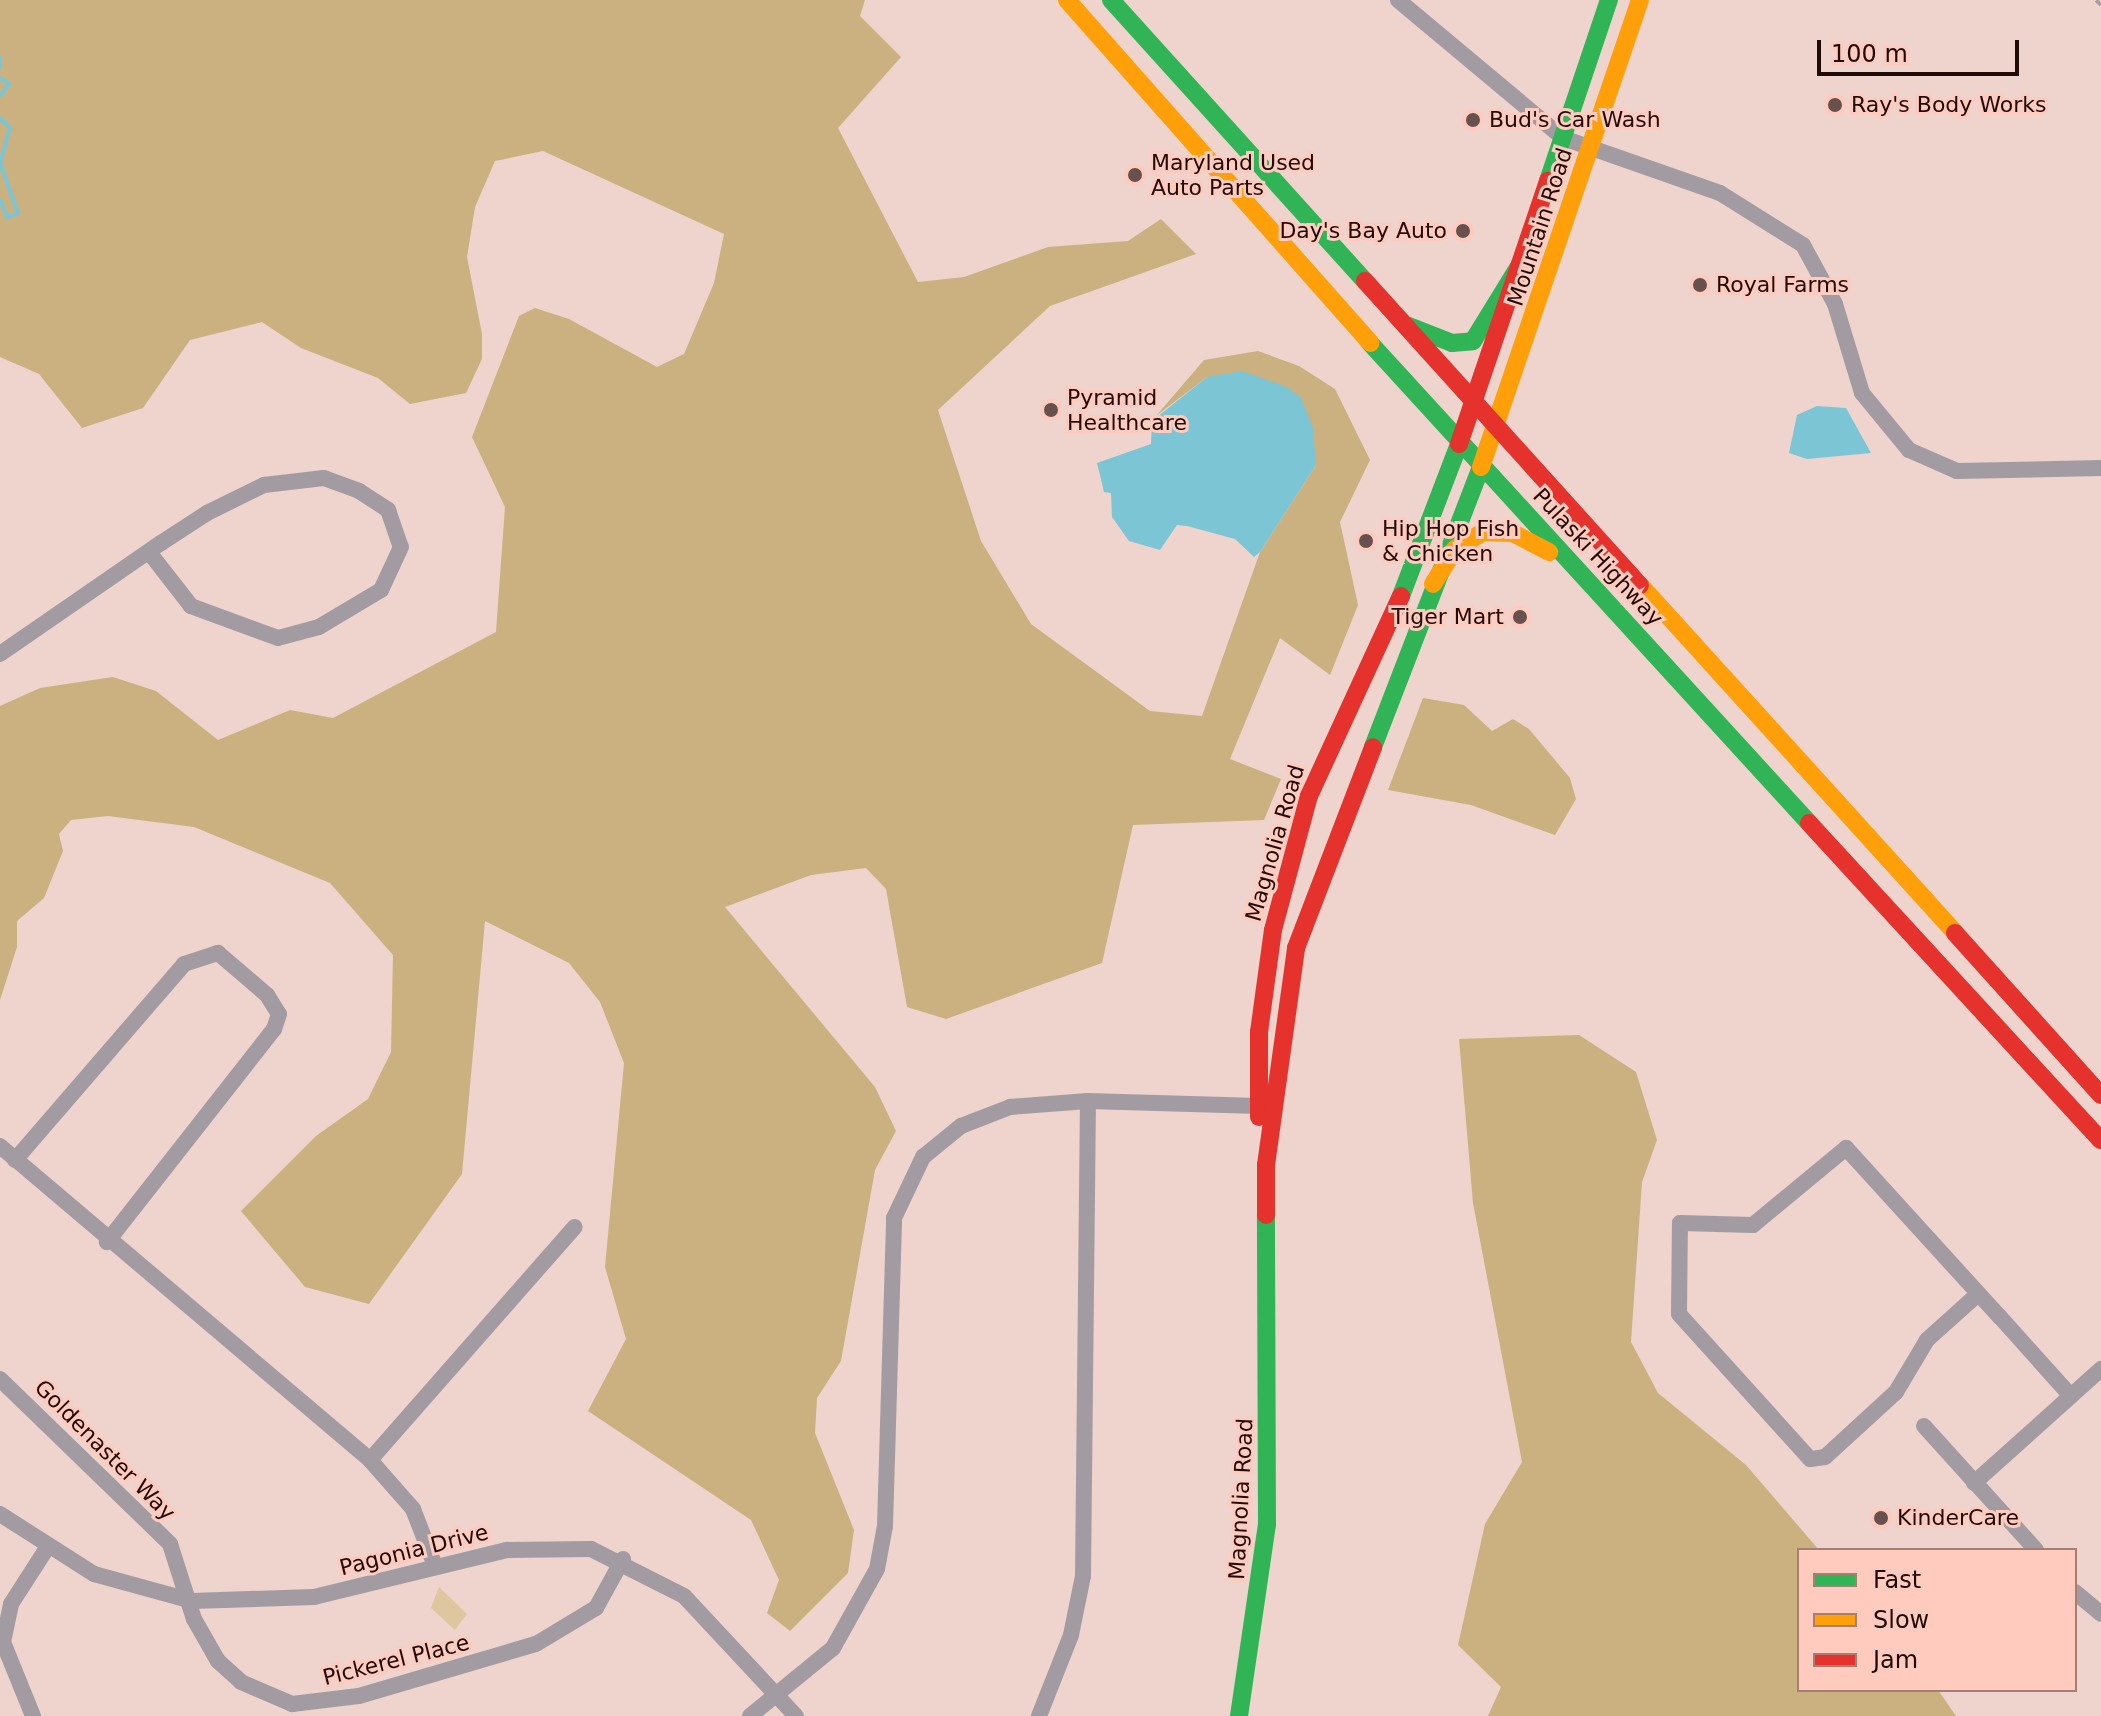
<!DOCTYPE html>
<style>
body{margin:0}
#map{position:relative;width:2101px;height:1716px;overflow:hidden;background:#efd3cd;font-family:"DejaVu Sans",sans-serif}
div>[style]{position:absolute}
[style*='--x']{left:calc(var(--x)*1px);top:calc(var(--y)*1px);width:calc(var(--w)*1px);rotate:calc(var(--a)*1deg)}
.green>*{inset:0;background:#dec79e}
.forest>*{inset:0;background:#cab17f}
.water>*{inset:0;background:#7bc5d5}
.stream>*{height:4px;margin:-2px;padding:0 2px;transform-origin:2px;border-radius:2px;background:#7bc5d5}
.street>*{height:16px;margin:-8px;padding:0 8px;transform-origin:8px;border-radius:8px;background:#a29ca2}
.fast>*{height:18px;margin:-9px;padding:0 9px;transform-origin:9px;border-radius:9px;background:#30b455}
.slow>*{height:18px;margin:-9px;padding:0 9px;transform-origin:9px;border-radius:9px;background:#ff9f0a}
.jam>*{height:18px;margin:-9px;padding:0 9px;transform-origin:9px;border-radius:9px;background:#e5322d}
.rail>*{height:4px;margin-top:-2px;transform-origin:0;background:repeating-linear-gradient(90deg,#ad9d9e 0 12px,transparent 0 18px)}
.dots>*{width:22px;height:22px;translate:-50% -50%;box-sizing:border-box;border:4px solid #fecbbe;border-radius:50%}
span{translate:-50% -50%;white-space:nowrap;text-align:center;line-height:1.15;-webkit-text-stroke:6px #fecbbe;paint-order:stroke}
.poi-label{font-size:22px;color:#200b06}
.left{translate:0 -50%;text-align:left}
.right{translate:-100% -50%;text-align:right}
.street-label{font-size:22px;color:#200b06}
.legend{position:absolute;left:1797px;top:1548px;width:280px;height:144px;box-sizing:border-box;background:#fecbbe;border:2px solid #a57e74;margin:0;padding:10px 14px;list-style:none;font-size:24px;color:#200b06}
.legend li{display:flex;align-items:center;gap:16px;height:40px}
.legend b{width:40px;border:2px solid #a57e74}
.scale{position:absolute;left:1817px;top:40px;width:202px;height:36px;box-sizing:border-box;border:4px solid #200b06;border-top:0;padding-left:10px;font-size:24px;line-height:28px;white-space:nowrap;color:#200b06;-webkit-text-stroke:6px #fecbbe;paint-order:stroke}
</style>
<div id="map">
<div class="green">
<i style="clip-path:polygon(439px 1587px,467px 1614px,455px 1630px,431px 1608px)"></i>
</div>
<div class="forest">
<i style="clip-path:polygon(0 0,865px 0,860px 16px,901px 57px,838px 128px,918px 282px,964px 277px,1048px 247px,1128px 241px,1161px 219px,1196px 254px,1050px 306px,938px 410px,981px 541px,1031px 624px,1150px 711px,1202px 716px,1260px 552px,1316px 465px,1207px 377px,1156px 416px,1204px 360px,1258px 351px,1299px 366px,1335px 389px,1370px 460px,1340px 522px,1358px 605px,1330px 675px,1280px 638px,1230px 759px,1281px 779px,1264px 820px,1133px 825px,1102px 963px,946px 1019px,907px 1007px,886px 889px,866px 868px,811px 875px,725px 907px,875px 1087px,896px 1131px,875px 1170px,841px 1361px,817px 1398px,815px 1433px,854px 1530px,848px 1573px,790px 1631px,767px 1613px,779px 1580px,751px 1520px,588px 1411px,626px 1339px,605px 1267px,624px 1063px,600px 1002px,569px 963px,485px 921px,462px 1174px,369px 1304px,305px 1287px,241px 1211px,316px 1136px,368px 1099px,391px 1052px,393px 955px,330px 883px,194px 827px,108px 816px,71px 820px,59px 834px,63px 851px,44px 898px,17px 921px,17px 947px,0 1000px,0 706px,40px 688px,113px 677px,156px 691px,218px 740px,290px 710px,333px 718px,496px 632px,505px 507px,472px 437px,519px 316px,535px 308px,569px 319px,657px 367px,684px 354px,714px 283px,724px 234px,543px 151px,495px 161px,475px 207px,467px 257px,482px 334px,482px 359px,466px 393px,410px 404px,378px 378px,301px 348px,262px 322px,190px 340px,143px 408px,82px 428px,39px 374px,0 357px)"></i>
<i style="clip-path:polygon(1423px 698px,1464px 705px,1492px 731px,1513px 719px,1529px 729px,1570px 778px,1576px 799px,1555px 835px,1471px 805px,1388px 790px)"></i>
<i style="clip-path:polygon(1579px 1035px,1636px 1072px,1657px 1140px,1642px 1182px,1631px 1342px,1658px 1393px,1746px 1465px,1819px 1550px,1799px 1550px,1799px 1690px,1938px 1690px,1956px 1716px,1488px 1716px,1501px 1687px,1458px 1645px,1485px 1524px,1522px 1462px,1473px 1203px,1459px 1039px)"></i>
</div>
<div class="water">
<i style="clip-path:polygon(1242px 371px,1287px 387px,1301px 398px,1313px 428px,1316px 465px,1260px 552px,1254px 557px,1235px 539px,1187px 526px,1177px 525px,1160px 550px,1129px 541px,1112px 517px,1111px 493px,1104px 492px,1097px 463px,1151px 444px,1152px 421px,1207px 377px)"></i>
<i style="clip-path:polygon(1817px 406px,1846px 408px,1871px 453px,1807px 459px,1789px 453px,1797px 415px)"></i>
</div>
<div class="stream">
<i style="--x:0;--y:57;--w:11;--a:90"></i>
<i style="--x:0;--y:78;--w:11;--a:34"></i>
<i style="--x:9;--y:84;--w:15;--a:127"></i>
<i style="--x:0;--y:118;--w:14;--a:45"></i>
<i style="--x:10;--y:128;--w:36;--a:106"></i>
<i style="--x:0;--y:163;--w:53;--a:70.2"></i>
<i style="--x:18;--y:213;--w:12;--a:160"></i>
<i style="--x:7;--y:217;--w:18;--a:-112"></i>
</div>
<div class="street">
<i style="--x:1398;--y:0;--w:215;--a:39.9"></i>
<i style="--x:1563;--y:138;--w:166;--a:19.3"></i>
<i style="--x:1720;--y:193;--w:98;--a:32.1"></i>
<i style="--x:1803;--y:245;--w:67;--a:61.5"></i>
<i style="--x:1835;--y:304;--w:93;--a:73.1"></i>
<i style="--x:1862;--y:393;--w:74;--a:50.5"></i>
<i style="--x:1909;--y:450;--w:52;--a:23.6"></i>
<i style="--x:1957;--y:471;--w:144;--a:-1.2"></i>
<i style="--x:0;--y:654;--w:196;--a:-34.6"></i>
<i style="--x:161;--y:543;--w:55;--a:-33.1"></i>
<i style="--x:207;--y:513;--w:64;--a:-26.2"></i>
<i style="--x:264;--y:485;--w:60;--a:-6.7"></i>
<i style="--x:324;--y:478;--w:37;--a:20"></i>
<i style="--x:359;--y:491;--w:35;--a:33"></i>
<i style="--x:388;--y:510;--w:39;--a:71"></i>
<i style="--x:401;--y:547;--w:47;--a:114.9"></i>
<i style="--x:381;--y:590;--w:72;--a:149.2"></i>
<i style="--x:319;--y:627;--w:42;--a:165"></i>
<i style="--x:278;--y:638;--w:93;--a:-159.8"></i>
<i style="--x:191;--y:606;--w:68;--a:-127.9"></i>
<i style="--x:0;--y:1146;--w:485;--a:40.3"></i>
<i style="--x:370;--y:1460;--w:65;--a:48.7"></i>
<i style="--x:413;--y:1509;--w:61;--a:68.9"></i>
<i style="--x:15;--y:1160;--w:259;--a:-49.2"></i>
<i style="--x:184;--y:964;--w:36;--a:-18"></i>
<i style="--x:218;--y:953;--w:65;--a:40.6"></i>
<i style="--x:267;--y:995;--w:22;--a:58"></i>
<i style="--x:279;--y:1014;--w:16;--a:108"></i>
<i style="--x:274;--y:1029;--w:271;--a:128.1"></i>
<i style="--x:1978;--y:1294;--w:69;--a:138"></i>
<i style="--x:1927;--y:1340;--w:61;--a:120.8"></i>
<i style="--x:1896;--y:1392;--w:96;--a:137.5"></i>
<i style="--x:1825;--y:1457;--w:15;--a:172"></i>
<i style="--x:1810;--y:1459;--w:195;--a:-132.1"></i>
<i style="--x:1679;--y:1314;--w:91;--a:-89.4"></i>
<i style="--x:1680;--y:1223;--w:73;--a:1.6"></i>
<i style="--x:1753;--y:1225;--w:121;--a:-39.6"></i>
<i style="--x:1846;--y:1148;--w:229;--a:47.7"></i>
<i style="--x:2000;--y:1317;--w:106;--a:48.1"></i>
<i style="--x:0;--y:1379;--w:237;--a:44.1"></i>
<i style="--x:170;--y:1544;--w:79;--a:72.3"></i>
<i style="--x:194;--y:1619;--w:48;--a:60.3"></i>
<i style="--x:218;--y:1661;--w:31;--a:42"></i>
<i style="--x:241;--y:1682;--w:56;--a:23.3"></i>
<i style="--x:292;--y:1704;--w:67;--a:-6.8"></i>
<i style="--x:359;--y:1696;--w:184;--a:-16.4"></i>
<i style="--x:536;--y:1644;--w:70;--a:-31"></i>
<i style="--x:596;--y:1608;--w:56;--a:-61.1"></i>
<i style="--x:1924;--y:1426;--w:167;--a:47.9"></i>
<i style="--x:370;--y:1460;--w:310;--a:-48.7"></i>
<i style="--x:1974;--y:1483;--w:171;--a:-41.9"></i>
<i style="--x:0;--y:1514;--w:112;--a:32.6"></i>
<i style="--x:94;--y:1574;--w:102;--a:15.4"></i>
<i style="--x:192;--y:1601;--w:122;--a:-1.9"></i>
<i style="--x:314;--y:1597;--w:199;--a:-13.7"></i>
<i style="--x:507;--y:1550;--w:84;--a:-0.7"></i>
<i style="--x:591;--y:1549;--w:104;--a:26.8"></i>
<i style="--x:684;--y:1596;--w:164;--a:47"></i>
<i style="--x:2075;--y:1592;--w:34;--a:40"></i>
<i style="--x:33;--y:1716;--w:80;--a:-112.1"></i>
<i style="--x:3;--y:1642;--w:39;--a:-78"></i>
<i style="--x:11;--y:1604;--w:67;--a:-57.3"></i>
<i style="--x:750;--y:1716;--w:107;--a:-39.3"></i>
<i style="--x:833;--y:1648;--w:90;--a:-60.9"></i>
<i style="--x:877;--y:1569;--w:44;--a:-79.5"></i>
<i style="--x:885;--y:1526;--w:308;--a:-88.3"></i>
<i style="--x:894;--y:1218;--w:68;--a:-64.6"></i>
<i style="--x:923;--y:1157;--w:49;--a:-39.2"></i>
<i style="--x:961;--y:1126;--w:53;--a:-21.2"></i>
<i style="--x:1010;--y:1107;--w:78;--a:-4.4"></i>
<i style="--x:1088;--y:1101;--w:171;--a:1.7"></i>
<i style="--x:1039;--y:1716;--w:87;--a:-68.4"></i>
<i style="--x:1071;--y:1635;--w:60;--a:-78.5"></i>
<i style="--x:1083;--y:1576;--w:475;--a:-89.4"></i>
</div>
<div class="fast">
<i style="--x:1111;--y:0;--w:379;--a:47.9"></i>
<i style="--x:1548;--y:181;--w:191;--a:-71.4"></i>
<i style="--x:1409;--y:326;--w:46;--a:21.6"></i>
<i style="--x:1452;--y:343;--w:21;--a:-5"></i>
<i style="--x:1473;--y:341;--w:101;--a:-58.4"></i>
<i style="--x:1370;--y:343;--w:650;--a:47.55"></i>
<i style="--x:1401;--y:596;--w:163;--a:-69.1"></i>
<i style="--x:1373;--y:747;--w:300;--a:-68.9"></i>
<i style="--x:1239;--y:1716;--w:193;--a:-81.7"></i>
<i style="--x:1267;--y:1525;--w:310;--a:-90.2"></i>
</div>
<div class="slow">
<i style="--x:1067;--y:0;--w:458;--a:48.5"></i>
<i style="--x:1481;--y:467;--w:493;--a:-71.2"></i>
<i style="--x:1433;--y:584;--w:41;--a:-57.8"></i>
<i style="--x:1455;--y:549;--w:33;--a:-31"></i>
<i style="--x:1483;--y:532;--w:30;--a:2"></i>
<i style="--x:1513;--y:533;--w:41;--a:27.8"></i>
<i style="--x:1640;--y:585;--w:469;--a:47.8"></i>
</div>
<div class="jam">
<i style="--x:1365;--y:281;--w:410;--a:47.9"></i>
<i style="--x:1459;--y:444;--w:278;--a:-71.3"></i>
<i style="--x:1809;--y:823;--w:431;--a:47.4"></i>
<i style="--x:1955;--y:933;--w:218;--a:48"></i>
<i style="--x:1259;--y:1117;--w:85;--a:-90"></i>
<i style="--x:1259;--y:1032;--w:103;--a:-82.2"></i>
<i style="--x:1273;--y:930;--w:139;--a:-75"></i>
<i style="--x:1309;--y:796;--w:220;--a:-65.3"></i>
<i style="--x:1266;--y:1215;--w:50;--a:-90"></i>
<i style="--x:1266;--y:1165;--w:219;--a:-82.1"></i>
<i style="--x:1296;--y:948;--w:215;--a:-69"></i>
</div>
<div class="rail">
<i style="--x:2096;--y:0;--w:7;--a:45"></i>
</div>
<div class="dots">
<i style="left:1835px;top:105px;background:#68514c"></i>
<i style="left:1473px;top:120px;background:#68514c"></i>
<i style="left:1135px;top:175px;background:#68514c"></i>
<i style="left:1463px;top:231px;background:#68514c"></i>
<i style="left:1700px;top:285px;background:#68514c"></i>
<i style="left:1051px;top:410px;background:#68514c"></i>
<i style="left:1366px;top:541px;background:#68514c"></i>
<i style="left:1520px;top:617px;background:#68514c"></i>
<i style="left:1881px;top:1518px;background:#68514c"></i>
</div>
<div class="poi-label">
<span class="left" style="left:1851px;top:105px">Ray's Body Works</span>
<span class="left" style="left:1489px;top:120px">Bud's Car Wash</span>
<span class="left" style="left:1151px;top:175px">Maryland Used<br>Auto Parts</span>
<span class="right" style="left:1447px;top:231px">Day's Bay Auto</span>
<span class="left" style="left:1716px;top:285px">Royal Farms</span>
<span class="left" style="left:1067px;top:410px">Pyramid<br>Healthcare</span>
<span class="left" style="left:1382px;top:541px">Hip Hop Fish<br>&amp; Chicken</span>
<span class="right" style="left:1504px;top:617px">Tiger Mart</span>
<span class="left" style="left:1897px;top:1518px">KinderCare</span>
</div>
<div class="street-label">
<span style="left:1540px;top:227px;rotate:-72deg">Mountain Road</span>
<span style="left:1598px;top:557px;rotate:47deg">Pulaski Highway</span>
<span style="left:1275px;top:843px;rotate:-74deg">Magnolia Road</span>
<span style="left:105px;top:1450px;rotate:45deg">Goldenaster Way</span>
<span style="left:1241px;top:1499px;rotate:-87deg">Magnolia Road</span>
<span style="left:414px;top:1550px;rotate:-14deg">Pagonia Drive</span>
<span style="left:396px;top:1660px;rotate:-14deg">Pickerel Place</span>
</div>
<ul class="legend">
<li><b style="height:10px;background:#30b455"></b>Fast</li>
<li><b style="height:10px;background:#ff9f0a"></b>Slow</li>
<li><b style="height:10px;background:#e5322d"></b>Jam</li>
</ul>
<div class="scale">100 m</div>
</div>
